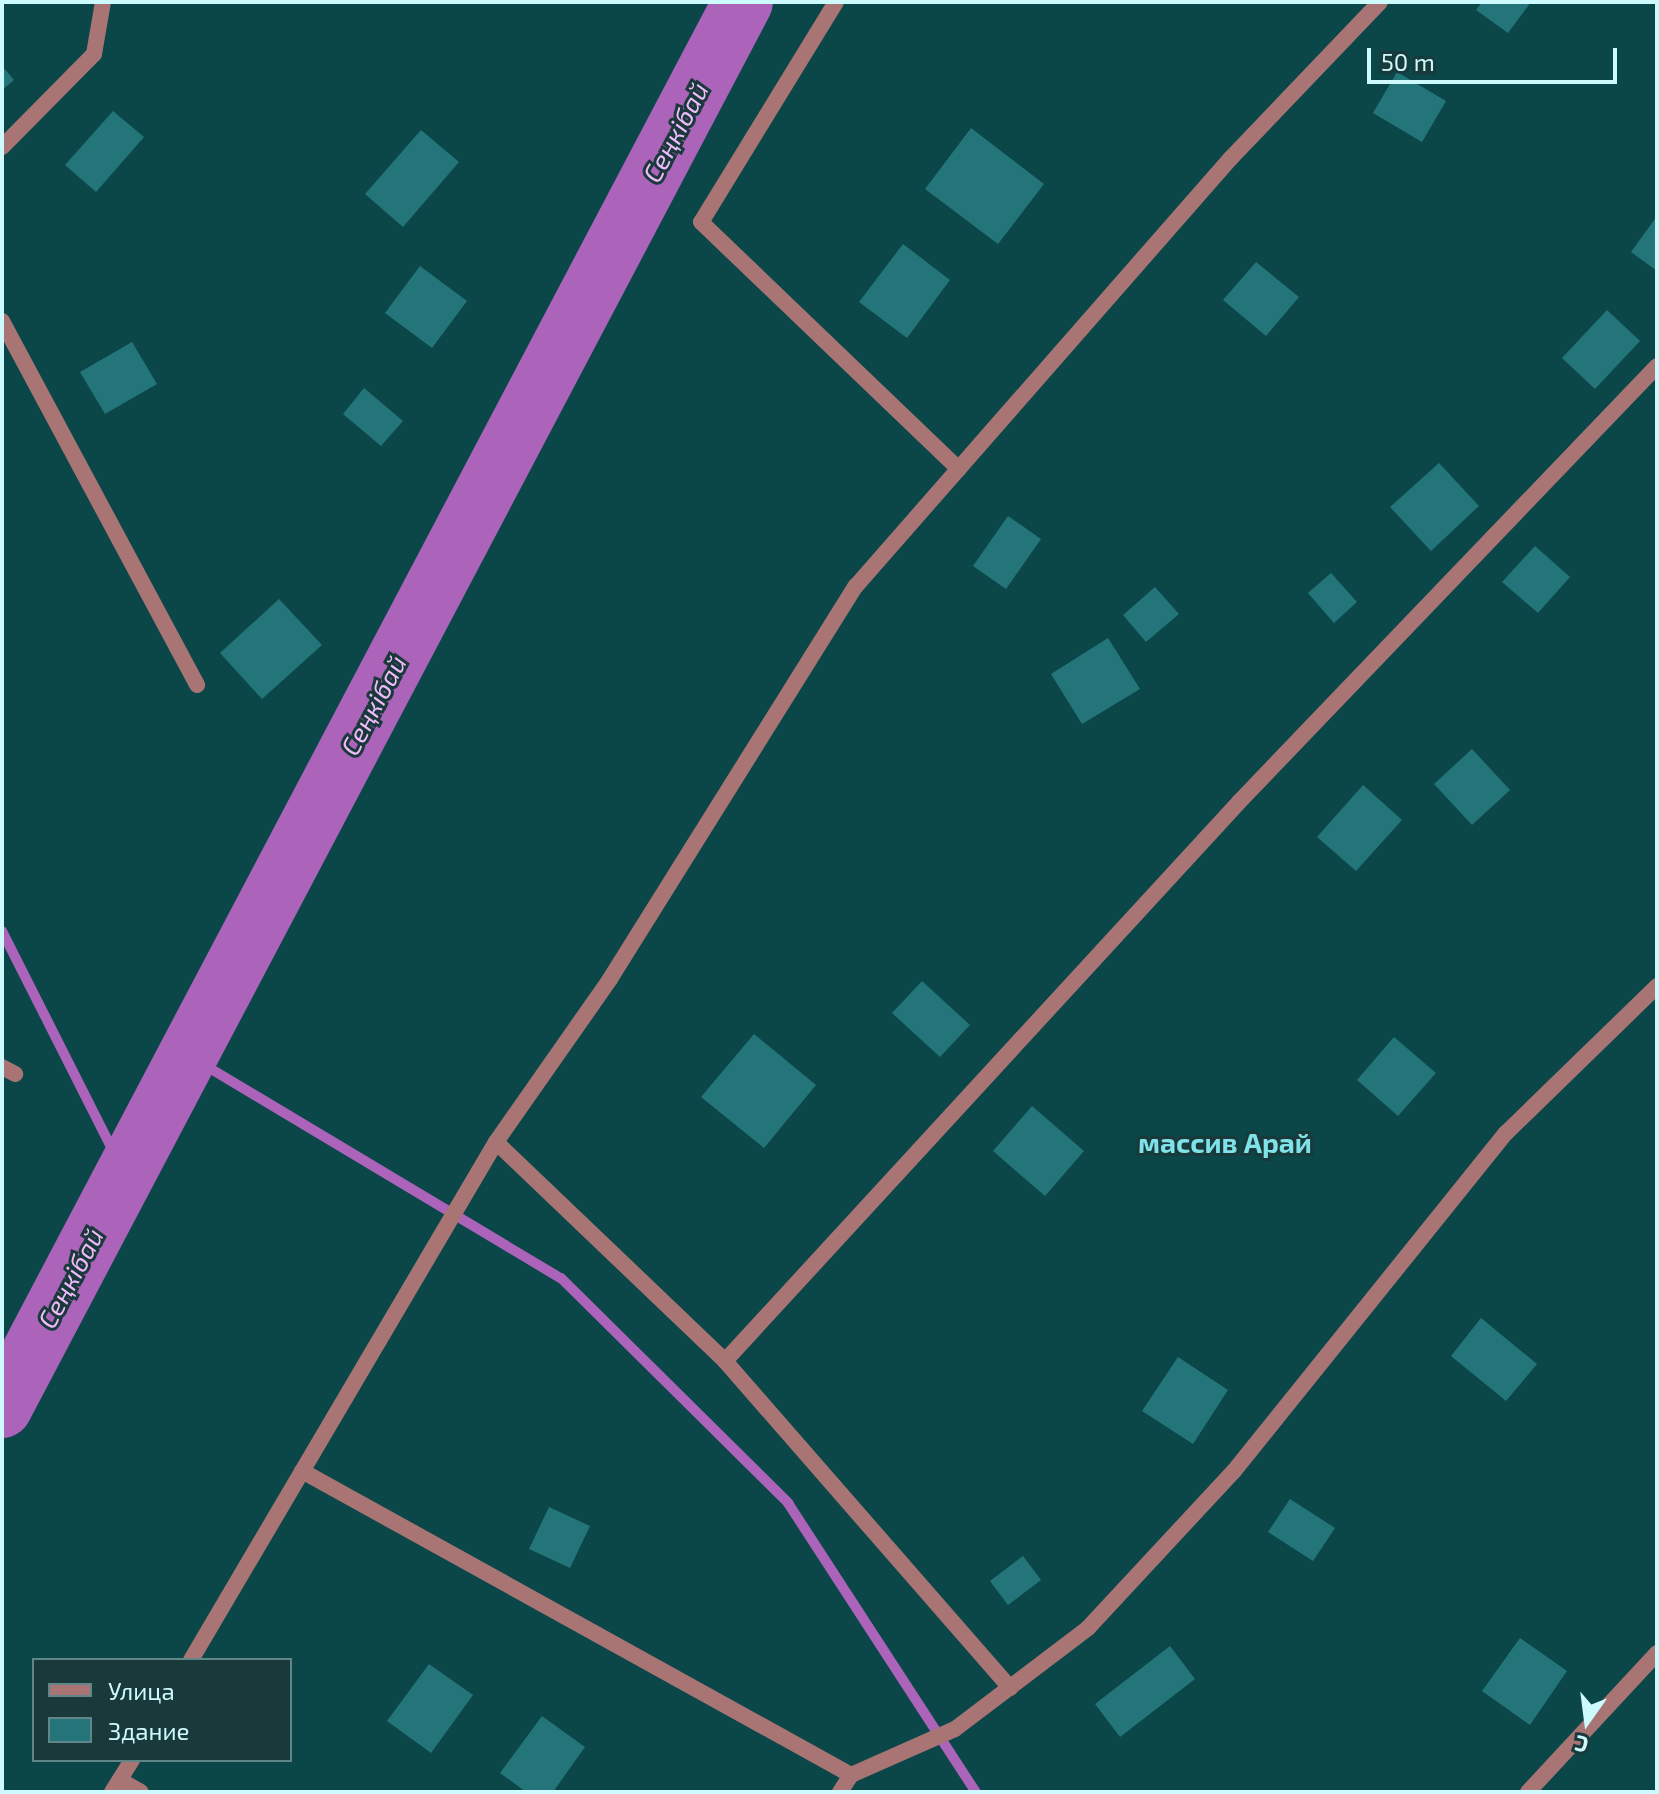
<!DOCTYPE html>
<meta charset="utf-8">
<style>
body{margin:0}
#map{position:relative;width:1659px;height:1794px;overflow:hidden;background:#0b4649;font-family:"Exo 2",sans-serif}
div>[style]{position:absolute}
[style*='--x']{left:calc(var(--x)*1px);top:calc(var(--y)*1px);width:calc(var(--w)*1px);rotate:calc(var(--a)*1deg)}
.stream>*{height:10px;margin:-5px;padding:0 5px;transform-origin:5px;border-radius:5px;background:#ab64ba}
.river>*{height:60px;margin:-30px;padding:0 30px;transform-origin:30px;border-radius:30px;background:#ab64ba}
.building>*{inset:0;background:#247579}
.minor>*{height:16px;margin:-8px;padding:0 8px;transform-origin:8px;border-radius:8px;background:#a97574}
span{translate:-50% -50%;white-space:nowrap;text-align:center;line-height:1.15;-webkit-text-stroke:6px #19393b;paint-order:stroke}
.water-label{font-size:26px;color:#f0bafb;font-style:italic}
.quarter-label{font-size:28px;color:#7ee2e8;font-weight:700}
.frame{position:absolute;inset:0;border:4px solid #ccfafd;pointer-events:none}
.legend{position:absolute;left:32px;top:1658px;width:260px;height:104px;box-sizing:border-box;background:#19393b;border:2px solid #618689;margin:0;padding:10px 14px;list-style:none;font-size:24px;color:#ccfafd}
.legend li{display:flex;align-items:center;gap:16px;height:40px}
.legend b{width:40px;border:2px solid #618689}
.north{position:absolute;left:1547px;top:1682px;width:80px;height:80px;-webkit-text-stroke:6px #19393b;paint-order:stroke;rotate:194deg;font-size:22px;font-weight:700;line-height:32px;text-align:center;color:#ccfafd}
.north::after{content:'';display:block;margin:auto;width:28px;height:36px;background:#ccfafd;clip-path:polygon(50% 0,100% 100%,50% 72%,0 100%)}
.scale{position:absolute;left:1367px;top:48px;width:250px;height:36px;box-sizing:border-box;border:4px solid #ccfafd;border-top:0;padding-left:10px;font-size:24px;line-height:28px;white-space:nowrap;color:#ccfafd;-webkit-text-stroke:6px #19393b;paint-order:stroke}
</style>
<div id="map">
<div class="stream">
<i style="--x:2;--y:931;--w:271;--a:63.2"></i>
<i style="--x:186;--y:1054;--w:437;--a:30.9"></i>
<i style="--x:561;--y:1278;--w:320;--a:44.7"></i>
<i style="--x:788;--y:1503;--w:345;--a:57"></i>
</div>
<div class="river">
<i style="--x:2;--y:1408;--w:1589;--a:-62.21"></i>
</div>
<div class="building">
<i style="clip-path:polygon(1482px 2px,1531px 2px,1508px 33px,1476px 10px)"></i>
<i style="clip-path:polygon(2px 66px,14px 80px,2px 90px)"></i>
<i style="clip-path:polygon(1397px 72px,1446px 101px,1422px 142px,1373px 113px)"></i>
<i style="clip-path:polygon(113px 111px,144px 137px,96px 192px,65px 165px)"></i>
<i style="clip-path:polygon(971px 128px,1044px 184px,998px 244px,925px 189px)"></i>
<i style="clip-path:polygon(421px 130px,459px 162px,403px 227px,365px 194px)"></i>
<i style="clip-path:polygon(1657px 216px,1657px 271px,1631px 252px)"></i>
<i style="clip-path:polygon(903px 244px,950px 280px,907px 338px,859px 302px)"></i>
<i style="clip-path:polygon(1256px 262px,1299px 297px,1266px 336px,1223px 300px)"></i>
<i style="clip-path:polygon(420px 266px,467px 301px,432px 348px,385px 313px)"></i>
<i style="clip-path:polygon(1607px 310px,1640px 341px,1595px 389px,1562px 358px)"></i>
<i style="clip-path:polygon(132px 342px,157px 384px,105px 414px,80px 372px)"></i>
<i style="clip-path:polygon(364px 388px,403px 421px,381px 446px,343px 414px)"></i>
<i style="clip-path:polygon(1439px 463px,1479px 506px,1431px 551px,1390px 507px)"></i>
<i style="clip-path:polygon(1008px 516px,1041px 539px,1006px 589px,973px 566px)"></i>
<i style="clip-path:polygon(1535px 546px,1570px 577px,1538px 613px,1502px 582px)"></i>
<i style="clip-path:polygon(1331px 573px,1357px 602px,1334px 623px,1308px 593px)"></i>
<i style="clip-path:polygon(1155px 587px,1179px 614px,1146px 642px,1123px 615px)"></i>
<i style="clip-path:polygon(279px 599px,322px 645px,262px 699px,220px 653px)"></i>
<i style="clip-path:polygon(1108px 638px,1140px 689px,1082px 724px,1051px 674px)"></i>
<i style="clip-path:polygon(1472px 749px,1510px 790px,1472px 825px,1434px 784px)"></i>
<i style="clip-path:polygon(1363px 785px,1402px 820px,1356px 871px,1317px 837px)"></i>
<i style="clip-path:polygon(922px 981px,970px 1025px,940px 1057px,892px 1013px)"></i>
<i style="clip-path:polygon(754px 1034px,816px 1085px,764px 1148px,701px 1097px)"></i>
<i style="clip-path:polygon(1394px 1037px,1436px 1073px,1398px 1116px,1357px 1080px)"></i>
<i style="clip-path:polygon(1032px 1106px,1084px 1151px,1045px 1196px,993px 1151px)"></i>
<i style="clip-path:polygon(1481px 1318px,1537px 1364px,1506px 1401px,1451px 1356px)"></i>
<i style="clip-path:polygon(1178px 1357px,1228px 1390px,1193px 1444px,1142px 1411px)"></i>
<i style="clip-path:polygon(1290px 1499px,1335px 1528px,1313px 1561px,1268px 1532px)"></i>
<i style="clip-path:polygon(549px 1507px,590px 1526px,570px 1568px,529px 1549px)"></i>
<i style="clip-path:polygon(1023px 1556px,1041px 1580px,1008px 1605px,990px 1581px)"></i>
<i style="clip-path:polygon(1520px 1638px,1567px 1671px,1530px 1725px,1482px 1691px)"></i>
<i style="clip-path:polygon(1170px 1646px,1195px 1679px,1120px 1737px,1095px 1704px)"></i>
<i style="clip-path:polygon(429px 1664px,473px 1695px,431px 1753px,387px 1721px)"></i>
<i style="clip-path:polygon(542px 1716px,585px 1747px,553px 1792px,526px 1792px,500px 1773px)"></i>
</div>
<div class="minor">
<i style="--x:836;--y:2;--w:258;--a:121.5"></i>
<i style="--x:701;--y:222;--w:357;--a:43.8"></i>
<i style="--x:2;--y:147;--w:131;--a:-45.3"></i>
<i style="--x:94;--y:54;--w:53;--a:-80.2"></i>
<i style="--x:2;--y:321;--w:413;--a:61.8"></i>
<i style="--x:2;--y:1067;--w:15;--a:28"></i>
<i style="--x:496;--y:1142;--w:317;--a:43.7"></i>
<i style="--x:725;--y:1361;--w:434;--a:48.9"></i>
<i style="--x:725;--y:1361;--w:759;--a:-47.4"></i>
<i style="--x:1239;--y:802;--w:604;--a:-46.21"></i>
<i style="--x:302;--y:1471;--w:628;--a:28.97"></i>
<i style="--x:191;--y:1660;--w:601;--a:-59.51"></i>
<i style="--x:496;--y:1142;--w:199;--a:-55"></i>
<i style="--x:610;--y:979;--w:464;--a:-58"></i>
<i style="--x:856;--y:586;--w:568;--a:-48.79"></i>
<i style="--x:1230;--y:159;--w:217;--a:-46.3"></i>
<i style="--x:120;--y:1780;--w:24;--a:30"></i>
<i style="--x:112;--y:1792;--w:38;--a:-58"></i>
<i style="--x:840;--y:1792;--w:20;--a:-57"></i>
<i style="--x:851;--y:1775;--w:114;--a:-23.9"></i>
<i style="--x:955;--y:1729;--w:167;--a:-37.2"></i>
<i style="--x:1088;--y:1628;--w:214;--a:-47.1"></i>
<i style="--x:1234;--y:1471;--w:434;--a:-51.2"></i>
<i style="--x:1506;--y:1133;--w:211;--a:-44.2"></i>
<i style="--x:1528;--y:1792;--w:190;--a:-47.1"></i>
</div>
<div class="water-label">
<span style="left:675px;top:132px;rotate:-62deg">Сеңкібай</span>
<span style="left:373px;top:705px;rotate:-62deg">Сеңкібай</span>
<span style="left:70px;top:1278px;rotate:-62deg">Сеңкібай</span>
</div>
<div class="quarter-label">
<span style="left:1225px;top:1142px">массив Арай</span>
</div>
<div class="frame"></div>
<ul class="legend">
<li><b style="height:10px;background:#a97574"></b>Улица</li>
<li><b style="height:22px;background:#247579"></b>Здание</li>
</ul>
<div class="north">С</div>
<div class="scale">50 m</div>
</div>
